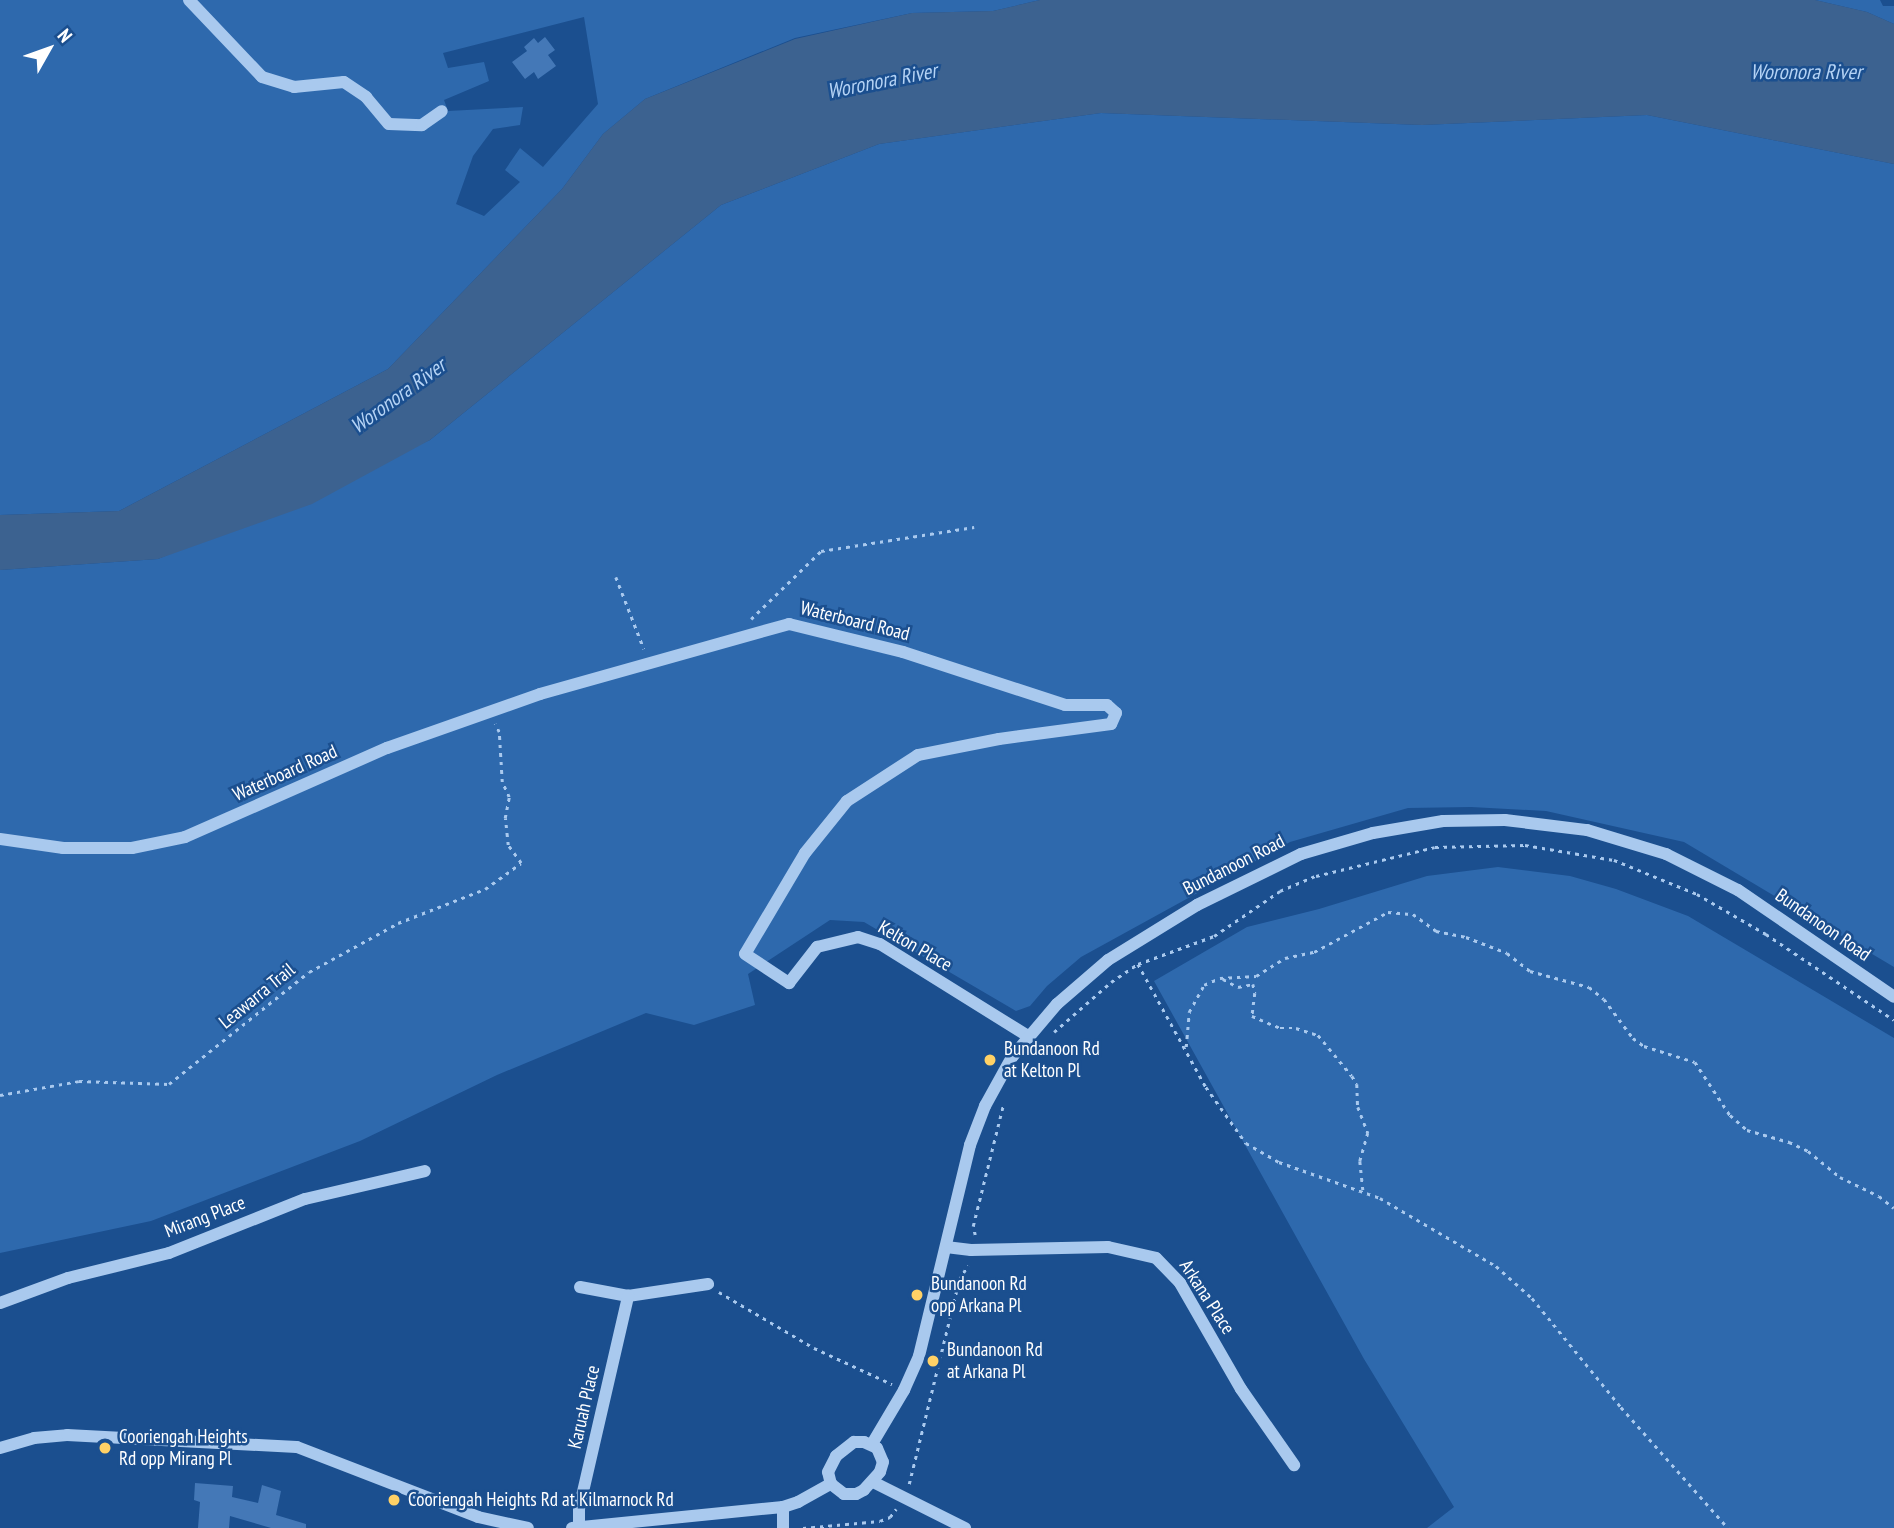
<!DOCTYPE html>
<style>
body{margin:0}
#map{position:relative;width:1894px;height:1528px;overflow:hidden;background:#1b4f8f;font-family:"PT Sans Narrow",sans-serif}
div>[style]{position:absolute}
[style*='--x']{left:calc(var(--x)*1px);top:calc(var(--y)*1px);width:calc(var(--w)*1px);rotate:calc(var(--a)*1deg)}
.green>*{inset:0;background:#2e69ad}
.water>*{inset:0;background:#3c6290}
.building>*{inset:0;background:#4478b7}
.path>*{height:2.5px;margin-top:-1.25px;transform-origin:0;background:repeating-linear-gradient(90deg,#a9c9ee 0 3.5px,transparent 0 8.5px)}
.minor>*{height:12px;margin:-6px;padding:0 6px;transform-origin:6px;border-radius:6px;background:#a9c9ee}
.dots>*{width:19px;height:19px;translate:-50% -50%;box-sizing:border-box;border:4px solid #1b4f8f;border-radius:50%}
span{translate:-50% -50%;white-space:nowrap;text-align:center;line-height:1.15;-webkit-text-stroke:5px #1b4f8f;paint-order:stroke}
.street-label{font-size:19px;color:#fff}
.poi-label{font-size:19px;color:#fff}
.left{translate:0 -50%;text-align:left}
.water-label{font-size:21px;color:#b5d3f5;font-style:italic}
.north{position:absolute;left:14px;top:14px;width:70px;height:70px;-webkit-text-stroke:5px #1b4f8f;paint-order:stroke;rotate:50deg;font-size:19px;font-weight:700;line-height:28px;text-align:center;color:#fff}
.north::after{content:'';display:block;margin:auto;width:24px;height:32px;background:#fff;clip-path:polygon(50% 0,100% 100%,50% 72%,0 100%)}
</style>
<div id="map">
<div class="green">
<i style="clip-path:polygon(evenodd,0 0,1040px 0,993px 11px,912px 13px,795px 38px,645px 99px,603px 134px,562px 189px,388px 369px,119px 511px,0 515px,0 0,584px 17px,598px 104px,543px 167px,520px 148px,505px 170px,520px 182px,484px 216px,456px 204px,473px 156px,493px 129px,520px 125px,523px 107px,448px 111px,444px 100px,489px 81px,484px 62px,448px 68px,443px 53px,584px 17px)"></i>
<i style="clip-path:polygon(1815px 0,1880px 0,1883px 6px,1894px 6px,1894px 24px,1867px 12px)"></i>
<i style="clip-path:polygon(1101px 113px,1422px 125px,1647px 115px,1894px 164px,1894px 967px,1684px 842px,1546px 811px,1471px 807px,1408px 808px,1290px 842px,1081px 957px,1047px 986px,1030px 1006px,1016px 1011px,864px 922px,830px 920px,748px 974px,755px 1005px,694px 1025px,646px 1013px,497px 1075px,360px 1141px,151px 1221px,0 1253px,0 570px,158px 559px,430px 440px,721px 205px,879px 144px)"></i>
<i style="clip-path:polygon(1498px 867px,1570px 876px,1616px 889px,1688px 916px,1894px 1038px,1894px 1528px,1427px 1528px,1454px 1507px,1364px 1359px,1154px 981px,1247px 927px,1319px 909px,1427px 876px)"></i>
</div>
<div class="water">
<i style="clip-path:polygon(1040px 0,1815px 0,1867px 12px,1894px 24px,1894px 164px,1647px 115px,1422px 125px,1101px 113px,879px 144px,721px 205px,430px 440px,312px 504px,158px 559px,0 570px,0 515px,119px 511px,388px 369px,562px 189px,603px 134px,645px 99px,795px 39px,912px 13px,993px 11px)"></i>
</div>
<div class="building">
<i style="clip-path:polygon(545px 37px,555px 50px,548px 55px,556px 66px,538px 79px,534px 72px,525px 79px,512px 62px,527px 51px,524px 47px,534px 38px,538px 43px)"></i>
<i style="clip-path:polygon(195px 1483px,233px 1486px,232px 1497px,258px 1503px,262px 1485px,281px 1491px,276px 1515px,306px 1524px,306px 1528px,271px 1528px,230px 1516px,229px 1528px,198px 1528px,200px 1502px,194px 1500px)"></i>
</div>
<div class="path">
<i style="--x:616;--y:577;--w:77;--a:68.7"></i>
<i style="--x:751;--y:619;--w:98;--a:-44.2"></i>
<i style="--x:821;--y:551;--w:155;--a:-8.9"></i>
<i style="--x:1138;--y:964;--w:141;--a:61.1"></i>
<i style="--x:1206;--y:1087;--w:69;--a:54.5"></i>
<i style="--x:1246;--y:1143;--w:38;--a:30"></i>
<i style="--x:1279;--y:1162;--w:107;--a:19.6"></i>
<i style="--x:1380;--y:1198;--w:134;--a:30.4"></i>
<i style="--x:1496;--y:1266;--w:48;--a:41.6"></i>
<i style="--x:1532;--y:1298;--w:141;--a:50.8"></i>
<i style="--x:1621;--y:1407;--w:162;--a:48.5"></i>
<i style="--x:1223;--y:979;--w:17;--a:28"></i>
<i style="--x:1238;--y:987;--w:15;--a:-11"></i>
<i style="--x:1253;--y:984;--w:9;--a:77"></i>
<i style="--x:1255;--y:993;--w:23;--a:97"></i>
<i style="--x:1252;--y:1016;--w:30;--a:23"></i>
<i style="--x:1280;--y:1028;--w:16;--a:0"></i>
<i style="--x:1296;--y:1028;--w:23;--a:18"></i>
<i style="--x:1318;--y:1035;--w:53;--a:50.3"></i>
<i style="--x:1352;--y:1076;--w:9;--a:58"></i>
<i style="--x:1357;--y:1084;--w:23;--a:88"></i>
<i style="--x:1358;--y:1107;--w:28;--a:69"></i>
<i style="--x:1368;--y:1133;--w:29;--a:106"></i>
<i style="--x:1360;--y:1161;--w:29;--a:84"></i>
<i style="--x:1054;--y:1032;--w:76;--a:-41.3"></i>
<i style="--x:1111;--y:982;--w:32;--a:-34"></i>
<i style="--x:1138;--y:964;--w:81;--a:-20.2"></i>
<i style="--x:1214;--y:936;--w:80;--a:-34.3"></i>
<i style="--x:1280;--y:891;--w:39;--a:-23"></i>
<i style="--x:1316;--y:876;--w:122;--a:-13.7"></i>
<i style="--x:1435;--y:847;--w:90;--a:-1.3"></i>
<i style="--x:1525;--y:845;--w:90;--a:9.6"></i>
<i style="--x:1614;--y:860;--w:90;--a:22.3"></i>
<i style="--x:1697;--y:894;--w:80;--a:30.1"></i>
<i style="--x:1766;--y:934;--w:154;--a:33.9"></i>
<i style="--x:1186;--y:1047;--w:35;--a:-85"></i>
<i style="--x:1189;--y:1012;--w:31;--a:-61"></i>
<i style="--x:1204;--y:985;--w:17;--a:-24"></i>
<i style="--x:1220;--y:978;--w:36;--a:-3"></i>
<i style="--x:1256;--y:976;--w:34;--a:-32"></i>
<i style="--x:1285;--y:958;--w:30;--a:-12"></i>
<i style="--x:1314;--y:952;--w:84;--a:-28.4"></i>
<i style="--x:1388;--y:912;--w:25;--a:5"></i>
<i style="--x:1413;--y:914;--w:29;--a:36"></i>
<i style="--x:1436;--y:931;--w:31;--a:11"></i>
<i style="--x:1466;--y:937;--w:44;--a:21.3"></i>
<i style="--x:1507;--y:953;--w:29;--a:38"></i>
<i style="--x:1530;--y:971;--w:61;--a:15.2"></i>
<i style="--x:1589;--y:987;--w:19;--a:39"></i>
<i style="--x:1604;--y:999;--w:49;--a:53.4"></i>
<i style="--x:1633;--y:1038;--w:14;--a:36"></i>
<i style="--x:1644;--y:1046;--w:53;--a:17.4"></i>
<i style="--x:1695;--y:1062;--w:64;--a:56.6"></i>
<i style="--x:1730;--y:1115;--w:23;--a:41"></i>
<i style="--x:1747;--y:1130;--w:44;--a:15.9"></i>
<i style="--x:1789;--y:1142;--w:21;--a:25"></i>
<i style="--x:1808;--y:1151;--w:41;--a:39.1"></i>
<i style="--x:1840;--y:1177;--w:43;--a:26"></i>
<i style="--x:1879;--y:1196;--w:19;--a:39"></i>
<i style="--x:0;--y:1095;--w:80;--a:-10"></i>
<i style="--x:79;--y:1081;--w:90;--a:1.9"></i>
<i style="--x:169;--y:1084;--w:179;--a:-38.7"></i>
<i style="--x:309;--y:972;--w:102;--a:-28.8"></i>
<i style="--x:398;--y:923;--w:93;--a:-21.3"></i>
<i style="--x:485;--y:889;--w:44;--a:-35.8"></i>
<i style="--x:521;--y:863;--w:22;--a:-126"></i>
<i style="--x:508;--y:845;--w:27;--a:-96"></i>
<i style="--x:505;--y:818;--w:21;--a:-79"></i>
<i style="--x:509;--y:797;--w:17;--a:-115"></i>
<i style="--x:502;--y:782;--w:50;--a:-93.4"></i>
<i style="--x:499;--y:732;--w:9;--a:-117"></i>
<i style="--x:975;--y:1235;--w:9;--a:-103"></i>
<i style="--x:973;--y:1226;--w:124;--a:-76"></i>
<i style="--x:719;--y:1292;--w:110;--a:30.5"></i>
<i style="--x:814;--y:1348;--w:86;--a:24.8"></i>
<i style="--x:909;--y:1484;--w:210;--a:-76.2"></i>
<i style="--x:959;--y:1280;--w:17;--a:-59"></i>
<i style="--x:803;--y:1528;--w:77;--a:-5.2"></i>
<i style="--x:880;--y:1521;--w:11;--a:-22"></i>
<i style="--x:890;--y:1517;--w:10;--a:-53"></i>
</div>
<div class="minor">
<i style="--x:189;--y:0;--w:106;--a:46.5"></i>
<i style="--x:262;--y:77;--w:34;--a:17"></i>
<i style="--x:294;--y:87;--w:50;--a:-5.7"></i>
<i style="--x:344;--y:82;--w:27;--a:34"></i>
<i style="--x:366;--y:97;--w:35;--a:50"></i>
<i style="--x:389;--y:124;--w:33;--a:2"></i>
<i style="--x:422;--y:125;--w:24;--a:-35"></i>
<i style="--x:0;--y:839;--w:64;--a:8.1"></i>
<i style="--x:63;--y:848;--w:69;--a:0"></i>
<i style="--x:132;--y:848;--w:54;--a:-11.7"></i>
<i style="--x:185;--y:837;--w:221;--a:-23.8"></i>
<i style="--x:387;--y:748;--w:162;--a:-19.4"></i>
<i style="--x:540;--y:694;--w:259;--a:-15.7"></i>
<i style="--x:789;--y:624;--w:117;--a:13.8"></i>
<i style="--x:903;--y:652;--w:170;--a:18.1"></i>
<i style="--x:1065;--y:705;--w:42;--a:0"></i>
<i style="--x:1107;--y:705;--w:12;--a:42"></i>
<i style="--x:1116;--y:713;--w:12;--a:114"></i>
<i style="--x:1111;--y:724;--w:113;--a:172.4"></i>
<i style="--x:999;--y:739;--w:83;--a:168.8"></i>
<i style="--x:918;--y:755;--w:85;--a:147.1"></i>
<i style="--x:847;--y:801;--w:67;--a:128.9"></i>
<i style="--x:805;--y:853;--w:117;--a:120.7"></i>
<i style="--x:745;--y:954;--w:53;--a:33.4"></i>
<i style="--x:789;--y:983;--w:46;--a:-52.1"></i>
<i style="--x:817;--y:947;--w:42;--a:-13.7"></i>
<i style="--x:858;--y:937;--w:23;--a:18"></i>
<i style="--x:880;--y:944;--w:174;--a:31.9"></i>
<i style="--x:946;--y:1247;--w:25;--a:7"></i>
<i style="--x:971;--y:1250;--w:137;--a:-1.3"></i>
<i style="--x:1108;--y:1247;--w:49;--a:12.9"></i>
<i style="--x:1156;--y:1258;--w:35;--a:46"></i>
<i style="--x:1180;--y:1283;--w:122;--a:60.1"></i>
<i style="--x:1241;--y:1389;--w:93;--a:55.1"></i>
<i style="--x:580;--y:1287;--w:49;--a:10.6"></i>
<i style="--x:628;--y:1296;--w:81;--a:-8.5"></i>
<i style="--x:0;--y:1303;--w:72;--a:-20.2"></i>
<i style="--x:68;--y:1278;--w:104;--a:-13.9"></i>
<i style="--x:169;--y:1253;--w:146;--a:-21.7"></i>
<i style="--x:305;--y:1199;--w:123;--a:-13.1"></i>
<i style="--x:854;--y:1442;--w:10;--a:0"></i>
<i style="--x:864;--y:1442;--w:14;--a:25"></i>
<i style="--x:877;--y:1448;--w:15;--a:67"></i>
<i style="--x:883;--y:1462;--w:10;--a:107"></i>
<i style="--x:880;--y:1472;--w:24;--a:132"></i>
<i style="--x:864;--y:1490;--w:9;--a:153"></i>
<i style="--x:856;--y:1494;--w:12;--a:180"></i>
<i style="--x:844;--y:1494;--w:16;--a:-142"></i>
<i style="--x:831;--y:1484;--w:12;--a:-104"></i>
<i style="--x:828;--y:1472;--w:18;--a:-63"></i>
<i style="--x:836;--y:1456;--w:23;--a:-38"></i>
<i style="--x:872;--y:1444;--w:63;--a:-59.3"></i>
<i style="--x:904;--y:1390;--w:37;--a:-66"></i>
<i style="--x:919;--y:1356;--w:217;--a:-76.4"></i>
<i style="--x:970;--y:1145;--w:42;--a:-69"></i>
<i style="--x:985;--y:1106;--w:56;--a:-61.1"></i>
<i style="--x:1012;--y:1057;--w:70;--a:-49.7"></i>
<i style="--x:1057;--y:1004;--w:67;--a:-40.8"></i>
<i style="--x:1108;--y:960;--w:105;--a:-31.7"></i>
<i style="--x:1197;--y:905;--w:116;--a:-26.1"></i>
<i style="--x:1301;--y:854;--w:75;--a:-16.3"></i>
<i style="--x:1373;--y:833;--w:71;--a:-9.7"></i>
<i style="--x:1443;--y:821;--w:62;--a:-0.9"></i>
<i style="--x:1505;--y:820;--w:83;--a:7"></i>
<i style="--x:1587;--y:830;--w:83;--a:16.9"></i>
<i style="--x:1666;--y:854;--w:80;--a:26.6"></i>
<i style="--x:1738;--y:890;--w:189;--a:34.4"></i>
<i style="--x:0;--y:1448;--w:35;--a:-16"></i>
<i style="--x:34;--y:1438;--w:33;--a:-5"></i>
<i style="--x:67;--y:1435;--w:230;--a:3"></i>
<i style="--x:297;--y:1447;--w:194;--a:21.1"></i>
<i style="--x:478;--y:1517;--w:51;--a:12.4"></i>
<i style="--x:873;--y:1482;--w:103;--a:26.6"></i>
<i style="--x:783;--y:1507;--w:21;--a:90"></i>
<i style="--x:579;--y:1527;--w:18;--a:-90"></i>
<i style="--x:579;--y:1509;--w:219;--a:-77"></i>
<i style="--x:572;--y:1528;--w:212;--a:-5.7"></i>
<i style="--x:783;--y:1507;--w:16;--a:-18"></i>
<i style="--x:798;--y:1502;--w:38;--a:-29"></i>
</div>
<div class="dots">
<i style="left:990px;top:1060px;background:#ffd166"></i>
<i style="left:917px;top:1295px;background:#ffd166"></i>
<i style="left:933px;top:1361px;background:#ffd166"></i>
<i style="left:105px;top:1448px;background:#ffd166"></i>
<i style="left:394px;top:1500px;background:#ffd166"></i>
</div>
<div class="street-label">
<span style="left:855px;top:621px;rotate:14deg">Waterboard Road</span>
<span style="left:285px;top:773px;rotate:-24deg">Waterboard Road</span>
<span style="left:1234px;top:865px;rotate:-27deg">Bundanoon Road</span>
<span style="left:1823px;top:925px;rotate:35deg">Bundanoon Road</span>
<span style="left:915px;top:946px;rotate:30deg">Kelton Place</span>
<span style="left:257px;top:996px;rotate:-39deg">Leawarra Trail</span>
<span style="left:205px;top:1217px;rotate:-21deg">Mirang Place</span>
<span style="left:1207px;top:1297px;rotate:57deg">Arkana Place</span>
<span style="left:584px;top:1407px;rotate:-77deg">Karuah Place</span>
</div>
<div class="poi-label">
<span class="left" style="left:1004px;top:1060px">Bundanoon Rd<br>at Kelton Pl</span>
<span class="left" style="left:931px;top:1295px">Bundanoon Rd<br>opp Arkana Pl</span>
<span class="left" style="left:947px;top:1361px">Bundanoon Rd<br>at Arkana Pl</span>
<span class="left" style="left:119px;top:1448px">Cooriengah Heights<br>Rd opp Mirang Pl</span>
<span class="left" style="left:408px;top:1500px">Cooriengah Heights Rd at Kilmarnock Rd</span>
</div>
<div class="water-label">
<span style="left:1806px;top:72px">Woronora River</span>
<span style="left:882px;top:81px;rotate:-11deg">Woronora River</span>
<span style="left:398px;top:396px;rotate:-36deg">Woronora River</span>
</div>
<div class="north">N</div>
</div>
